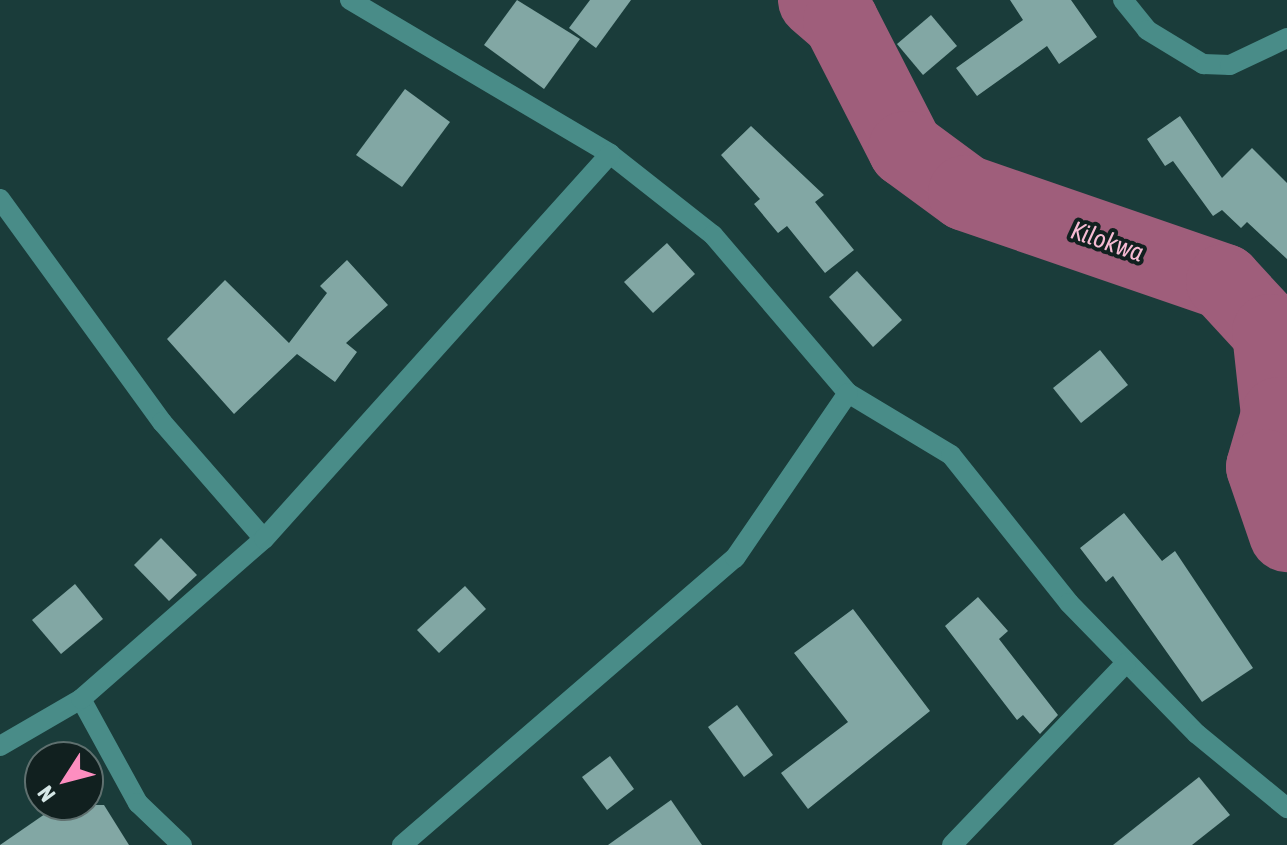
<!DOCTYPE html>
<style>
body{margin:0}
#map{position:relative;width:1287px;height:845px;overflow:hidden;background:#1a3c3a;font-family:"Asap Condensed",sans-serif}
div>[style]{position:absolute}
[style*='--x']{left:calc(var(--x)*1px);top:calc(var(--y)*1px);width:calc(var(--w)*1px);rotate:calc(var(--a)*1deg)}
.river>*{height:76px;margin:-38px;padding:0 38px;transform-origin:38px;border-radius:38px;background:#9f5e7b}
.building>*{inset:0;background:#82a7a4}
.minor>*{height:20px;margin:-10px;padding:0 10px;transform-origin:10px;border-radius:10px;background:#498c88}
span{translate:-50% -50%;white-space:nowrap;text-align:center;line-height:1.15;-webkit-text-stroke:8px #11201f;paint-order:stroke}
.water-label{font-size:26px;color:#f6bbd3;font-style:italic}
.north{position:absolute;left:24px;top:741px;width:80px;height:80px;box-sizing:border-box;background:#11201f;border:2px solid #5f706f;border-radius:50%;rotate:234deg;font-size:22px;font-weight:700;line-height:32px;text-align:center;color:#d5e7e6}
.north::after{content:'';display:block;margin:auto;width:28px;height:36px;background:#fd8ec0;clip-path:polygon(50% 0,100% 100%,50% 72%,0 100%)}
</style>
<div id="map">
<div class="river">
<i style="--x:816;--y:0;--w:33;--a:41"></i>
<i style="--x:841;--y:22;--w:143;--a:62.9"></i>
<i style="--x:906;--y:149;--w:74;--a:36.3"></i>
<i style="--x:966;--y:193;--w:273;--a:19"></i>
<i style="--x:1224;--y:282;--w:68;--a:47.4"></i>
<i style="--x:1270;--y:332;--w:83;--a:83.8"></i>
<i style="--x:1279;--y:415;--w:54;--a:106.1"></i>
<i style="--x:1264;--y:467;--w:71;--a:71.1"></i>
</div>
<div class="building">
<i style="clip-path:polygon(517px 0,580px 39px,544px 89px,484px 45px)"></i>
<i style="clip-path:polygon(590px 0,631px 0,596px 48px,569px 28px)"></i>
<i style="clip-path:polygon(1010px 0,1071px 0,1097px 37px,1059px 64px,1047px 46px,977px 96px,956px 68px,1023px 20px)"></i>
<i style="clip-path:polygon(931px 15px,957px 46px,923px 75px,897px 44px)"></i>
<i style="clip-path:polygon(405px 89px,450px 122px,402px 187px,356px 155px)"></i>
<i style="clip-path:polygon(1180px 116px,1222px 178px,1252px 148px,1287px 183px,1287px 259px,1247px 222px,1241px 228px,1222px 210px,1213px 216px,1173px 161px,1165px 166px,1147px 139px)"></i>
<i style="clip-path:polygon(751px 126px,824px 195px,815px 202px,854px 250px,825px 273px,787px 226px,778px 233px,754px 204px,760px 199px,721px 155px)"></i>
<i style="clip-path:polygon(667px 243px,695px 274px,653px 313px,624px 282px)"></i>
<i style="clip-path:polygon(347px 260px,388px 305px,346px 343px,357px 352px,335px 382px,297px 354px,234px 414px,167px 339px,225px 280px,289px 343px,327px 293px,320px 286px)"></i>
<i style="clip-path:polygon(857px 271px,902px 320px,873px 347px,829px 297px)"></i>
<i style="clip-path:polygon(1100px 350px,1128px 385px,1081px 423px,1053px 388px)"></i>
<i style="clip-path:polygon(1124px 513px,1162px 561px,1175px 551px,1253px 668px,1202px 702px,1113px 576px,1106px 582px,1080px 548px)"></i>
<i style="clip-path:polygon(161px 538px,197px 575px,169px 601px,134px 565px)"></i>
<i style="clip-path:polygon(75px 584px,103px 619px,61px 654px,32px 620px)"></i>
<i style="clip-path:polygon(465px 586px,486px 609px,439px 653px,417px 630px)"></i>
<i style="clip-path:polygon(978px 597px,1008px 631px,999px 639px,1058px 715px,1040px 734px,1023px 715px,1017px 720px,945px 626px)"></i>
<i style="clip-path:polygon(853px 609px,930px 711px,808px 809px,781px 773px,848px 722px,794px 653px)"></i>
<i style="clip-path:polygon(737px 705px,773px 755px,744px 777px,708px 727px)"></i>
<i style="clip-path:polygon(610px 756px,634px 789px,607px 810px,582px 777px)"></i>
<i style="clip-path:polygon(1199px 777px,1230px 815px,1192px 845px,1113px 845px)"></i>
<i style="clip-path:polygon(671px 800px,702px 845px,608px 845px)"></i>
<i style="clip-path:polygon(58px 805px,104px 805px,129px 845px,0 845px)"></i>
</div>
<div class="minor">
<i style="--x:350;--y:0;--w:302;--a:30.6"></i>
<i style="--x:610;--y:154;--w:131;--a:38.2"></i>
<i style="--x:713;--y:235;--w:208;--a:49.5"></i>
<i style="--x:848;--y:393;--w:120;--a:31"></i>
<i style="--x:951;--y:455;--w:189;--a:51.4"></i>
<i style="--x:1069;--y:603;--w:183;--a:45.7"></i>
<i style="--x:1197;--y:734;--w:117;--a:39.4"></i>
<i style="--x:1123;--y:0;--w:38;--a:51"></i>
<i style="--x:1147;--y:30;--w:66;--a:31.3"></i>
<i style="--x:1203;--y:64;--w:27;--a:2"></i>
<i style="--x:1230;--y:65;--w:63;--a:-25.3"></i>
<i style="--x:0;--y:199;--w:276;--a:54"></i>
<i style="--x:162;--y:422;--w:155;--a:48.9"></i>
<i style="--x:81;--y:699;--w:119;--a:61.3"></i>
<i style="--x:138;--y:803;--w:61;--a:43.7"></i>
<i style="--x:0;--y:746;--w:94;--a:-30.1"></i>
<i style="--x:81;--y:699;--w:243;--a:-41.2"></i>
<i style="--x:264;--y:539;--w:518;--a:-48.05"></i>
<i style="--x:402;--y:845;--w:440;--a:-40.8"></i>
<i style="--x:735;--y:558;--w:200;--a:-55.6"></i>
<i style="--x:952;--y:845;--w:252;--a:-46.3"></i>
</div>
<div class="water-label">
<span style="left:1107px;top:242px;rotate:19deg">Kilokwa</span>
</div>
<div class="north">N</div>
</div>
